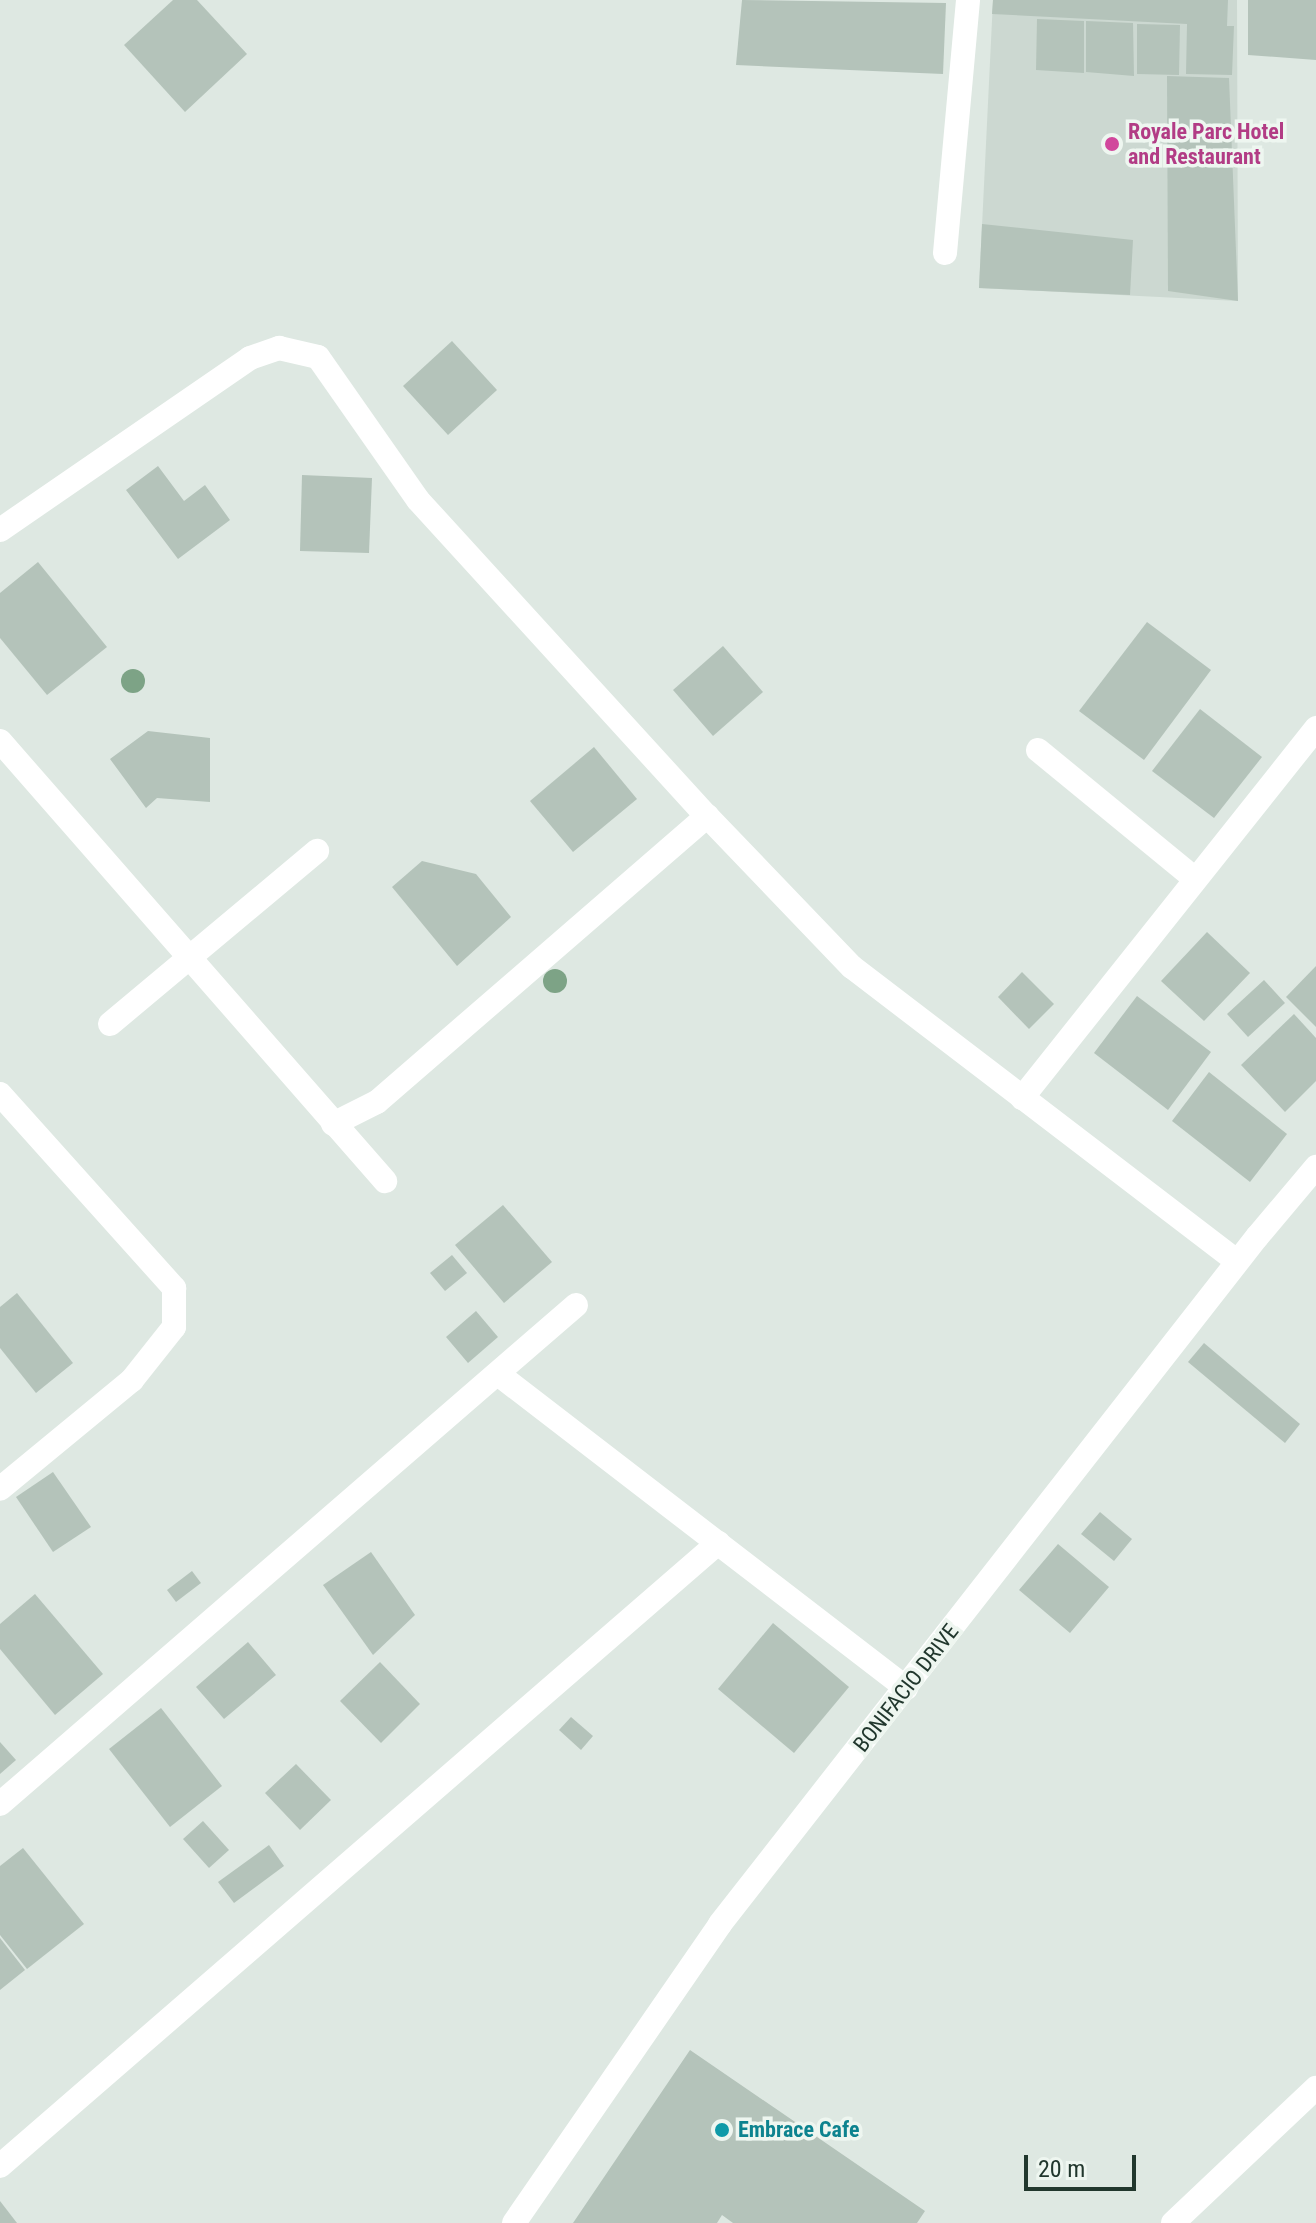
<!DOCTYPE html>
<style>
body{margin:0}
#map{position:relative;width:1316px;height:2223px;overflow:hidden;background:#dee8e2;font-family:"Roboto Condensed",sans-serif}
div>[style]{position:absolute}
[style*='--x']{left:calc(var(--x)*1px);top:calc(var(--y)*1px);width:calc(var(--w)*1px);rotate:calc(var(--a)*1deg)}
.built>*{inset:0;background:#ccd8d1}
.building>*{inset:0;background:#b4c3ba}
.minor>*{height:24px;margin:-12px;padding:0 12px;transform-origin:12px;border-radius:12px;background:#fff}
.trees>*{width:24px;height:24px;margin:-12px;border-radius:50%;background:#7da386}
.dots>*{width:22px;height:22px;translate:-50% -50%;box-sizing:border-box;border:4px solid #eef6f0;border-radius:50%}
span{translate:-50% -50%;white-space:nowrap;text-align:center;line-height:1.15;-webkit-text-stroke:7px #eef6f0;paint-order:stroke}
.hotel-label{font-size:22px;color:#b23c85;font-weight:700}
.left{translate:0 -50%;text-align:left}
.street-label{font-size:22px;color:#21372d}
.culture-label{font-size:22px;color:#0d838f;font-weight:700}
.scale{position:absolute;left:1024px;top:2155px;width:112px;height:36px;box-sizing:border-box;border:4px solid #21372d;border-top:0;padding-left:10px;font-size:24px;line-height:28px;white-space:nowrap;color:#21372d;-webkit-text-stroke:6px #eef6f0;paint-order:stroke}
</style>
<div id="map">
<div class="built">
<i style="clip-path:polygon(993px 0,1237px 0,1238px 301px,979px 288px)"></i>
</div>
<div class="building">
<i style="clip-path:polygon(173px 0,197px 0,247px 54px,185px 112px,124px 45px)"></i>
<i style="clip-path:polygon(742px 0,946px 3px,943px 74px,736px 65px)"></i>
<i style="clip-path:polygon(993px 0,1228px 0,1227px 26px,1234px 26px,1232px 75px,1186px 74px,1187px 24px,992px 14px)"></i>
<i style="clip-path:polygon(1248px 0,1316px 0,1316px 60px,1248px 55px)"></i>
<i style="clip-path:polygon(1037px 19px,1084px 21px,1084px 73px,1036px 70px)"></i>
<i style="clip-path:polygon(1086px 21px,1133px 23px,1134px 76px,1086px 72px)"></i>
<i style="clip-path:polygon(1137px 24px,1180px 25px,1179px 75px,1137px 74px)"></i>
<i style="clip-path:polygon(1167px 76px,1229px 78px,1238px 301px,1168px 291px)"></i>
<i style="clip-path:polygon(982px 224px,1133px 240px,1130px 295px,979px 288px)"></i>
<i style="clip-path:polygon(452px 341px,497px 390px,448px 435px,403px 386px)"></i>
<i style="clip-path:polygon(158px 466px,184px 501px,205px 485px,230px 520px,178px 559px,126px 490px)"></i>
<i style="clip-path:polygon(302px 475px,372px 478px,369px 553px,300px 551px)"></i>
<i style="clip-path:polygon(38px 562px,107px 647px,47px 695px,0 638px,0 593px)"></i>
<i style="clip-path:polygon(1147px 622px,1211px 670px,1144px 760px,1079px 711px)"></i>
<i style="clip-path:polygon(723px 646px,763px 692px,713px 736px,673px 690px)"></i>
<i style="clip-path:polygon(1200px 709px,1262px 757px,1214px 818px,1152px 771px)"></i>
<i style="clip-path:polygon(148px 731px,210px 738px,210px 802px,157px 798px,146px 808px,110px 759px)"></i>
<i style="clip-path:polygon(594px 747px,637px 799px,573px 852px,530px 801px)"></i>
<i style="clip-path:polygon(422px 861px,476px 874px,511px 917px,457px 966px,392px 887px)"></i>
<i style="clip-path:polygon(1207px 932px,1250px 973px,1204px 1021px,1161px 981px)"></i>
<i style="clip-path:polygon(1316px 966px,1316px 1027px,1286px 997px)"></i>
<i style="clip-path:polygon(1022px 972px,1054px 1004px,1029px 1029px,998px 997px)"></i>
<i style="clip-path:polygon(1264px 980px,1285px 1003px,1248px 1037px,1227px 1014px)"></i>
<i style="clip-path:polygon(1137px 996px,1211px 1052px,1168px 1110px,1094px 1053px)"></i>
<i style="clip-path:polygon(1294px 1014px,1316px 1038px,1316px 1081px,1285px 1112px,1241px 1065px)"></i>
<i style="clip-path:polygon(1209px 1072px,1287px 1134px,1250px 1182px,1172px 1121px)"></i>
<i style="clip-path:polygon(503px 1205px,552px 1262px,504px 1303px,455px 1245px)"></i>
<i style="clip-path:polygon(452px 1255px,467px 1273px,445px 1291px,430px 1273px)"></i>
<i style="clip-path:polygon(17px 1293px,73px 1363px,36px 1393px,0 1348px,0 1307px)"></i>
<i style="clip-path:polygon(476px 1311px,498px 1337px,468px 1363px,446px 1337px)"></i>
<i style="clip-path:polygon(1204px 1343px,1300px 1424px,1285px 1443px,1188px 1362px)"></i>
<i style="clip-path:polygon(53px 1472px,91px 1527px,53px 1552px,16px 1497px)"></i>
<i style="clip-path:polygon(1100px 1512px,1132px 1539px,1114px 1561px,1081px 1534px)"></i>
<i style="clip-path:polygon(1058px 1544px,1109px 1587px,1070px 1633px,1019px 1590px)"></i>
<i style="clip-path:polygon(371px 1552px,415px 1615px,373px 1655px,323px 1585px)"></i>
<i style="clip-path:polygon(192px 1571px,201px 1583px,176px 1602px,167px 1590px)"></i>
<i style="clip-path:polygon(35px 1594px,103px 1674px,55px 1715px,0 1649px,0 1624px)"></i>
<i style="clip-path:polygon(773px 1623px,849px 1687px,794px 1753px,718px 1689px)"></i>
<i style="clip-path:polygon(248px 1642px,276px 1675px,224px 1719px,196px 1687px)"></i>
<i style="clip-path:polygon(380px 1662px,420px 1704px,381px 1743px,340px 1701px)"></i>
<i style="clip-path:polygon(161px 1708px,222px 1786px,170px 1827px,109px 1749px)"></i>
<i style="clip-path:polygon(571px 1717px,593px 1736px,581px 1750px,559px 1730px)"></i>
<i style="clip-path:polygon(0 1742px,16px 1760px,0 1774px)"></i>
<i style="clip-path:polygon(296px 1764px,331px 1800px,300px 1830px,265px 1793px)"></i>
<i style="clip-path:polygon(203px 1821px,229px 1850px,209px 1868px,183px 1839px)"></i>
<i style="clip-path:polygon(269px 1845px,284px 1866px,234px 1903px,218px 1882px)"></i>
<i style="clip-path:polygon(23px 1848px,84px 1924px,27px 1969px,0 1935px,0 1866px)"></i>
<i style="clip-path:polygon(0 1938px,25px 1970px,0 1990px)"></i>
<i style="clip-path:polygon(690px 2050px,925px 2211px,917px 2223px,733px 2223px,722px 2215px,717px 2223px,573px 2223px)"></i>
<i style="clip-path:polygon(0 2201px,17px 2223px,0 2223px)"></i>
</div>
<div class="minor">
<i style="--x:945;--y:253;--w:254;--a:-84.8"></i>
<i style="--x:0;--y:530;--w:303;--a:-34.5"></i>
<i style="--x:250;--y:358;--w:31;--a:-19"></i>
<i style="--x:279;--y:348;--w:40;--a:13"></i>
<i style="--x:318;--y:357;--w:174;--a:55"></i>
<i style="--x:418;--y:500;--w:428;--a:47.6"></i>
<i style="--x:707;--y:816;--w:209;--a:46.2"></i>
<i style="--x:852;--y:967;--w:484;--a:37.4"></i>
<i style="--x:0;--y:741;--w:585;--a:48.81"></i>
<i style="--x:1038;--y:750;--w:203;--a:39.4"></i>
<i style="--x:110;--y:1024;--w:270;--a:-39.9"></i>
<i style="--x:0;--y:1094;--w:261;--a:48.1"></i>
<i style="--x:174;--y:1288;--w:39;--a:90"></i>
<i style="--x:174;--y:1327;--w:68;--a:128.4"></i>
<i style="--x:132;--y:1380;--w:171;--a:140.5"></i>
<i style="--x:1022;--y:1098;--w:473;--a:-51.5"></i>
<i style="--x:333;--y:1124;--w:49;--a:-26.6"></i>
<i style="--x:377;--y:1102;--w:437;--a:-40.9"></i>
<i style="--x:498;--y:1374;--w:515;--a:37.58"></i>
<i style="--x:0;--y:1804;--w:762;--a:-40.9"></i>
<i style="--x:0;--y:2166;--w:951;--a:-40.95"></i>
<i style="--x:514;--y:2223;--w:363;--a:-55.4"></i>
<i style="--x:720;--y:1924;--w:872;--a:-51.99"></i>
<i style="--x:1257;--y:1237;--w:92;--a:-49.9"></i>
<i style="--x:1173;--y:2223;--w:197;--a:-43.4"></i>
</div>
<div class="trees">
<i style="left:133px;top:681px"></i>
<i style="left:555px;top:981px"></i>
</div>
<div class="dots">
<i style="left:1112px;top:144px;background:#d1479c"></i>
<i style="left:722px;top:2130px;background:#0f9aa8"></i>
</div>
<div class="hotel-label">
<span class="left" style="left:1128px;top:144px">Royale Parc Hotel<br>and Restaurant</span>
</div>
<div class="street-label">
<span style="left:906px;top:1688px;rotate:-52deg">BONIFACIO DRIVE</span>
</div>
<div class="culture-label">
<span class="left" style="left:738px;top:2130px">Embrace Cafe</span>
</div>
<div class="scale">20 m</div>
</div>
